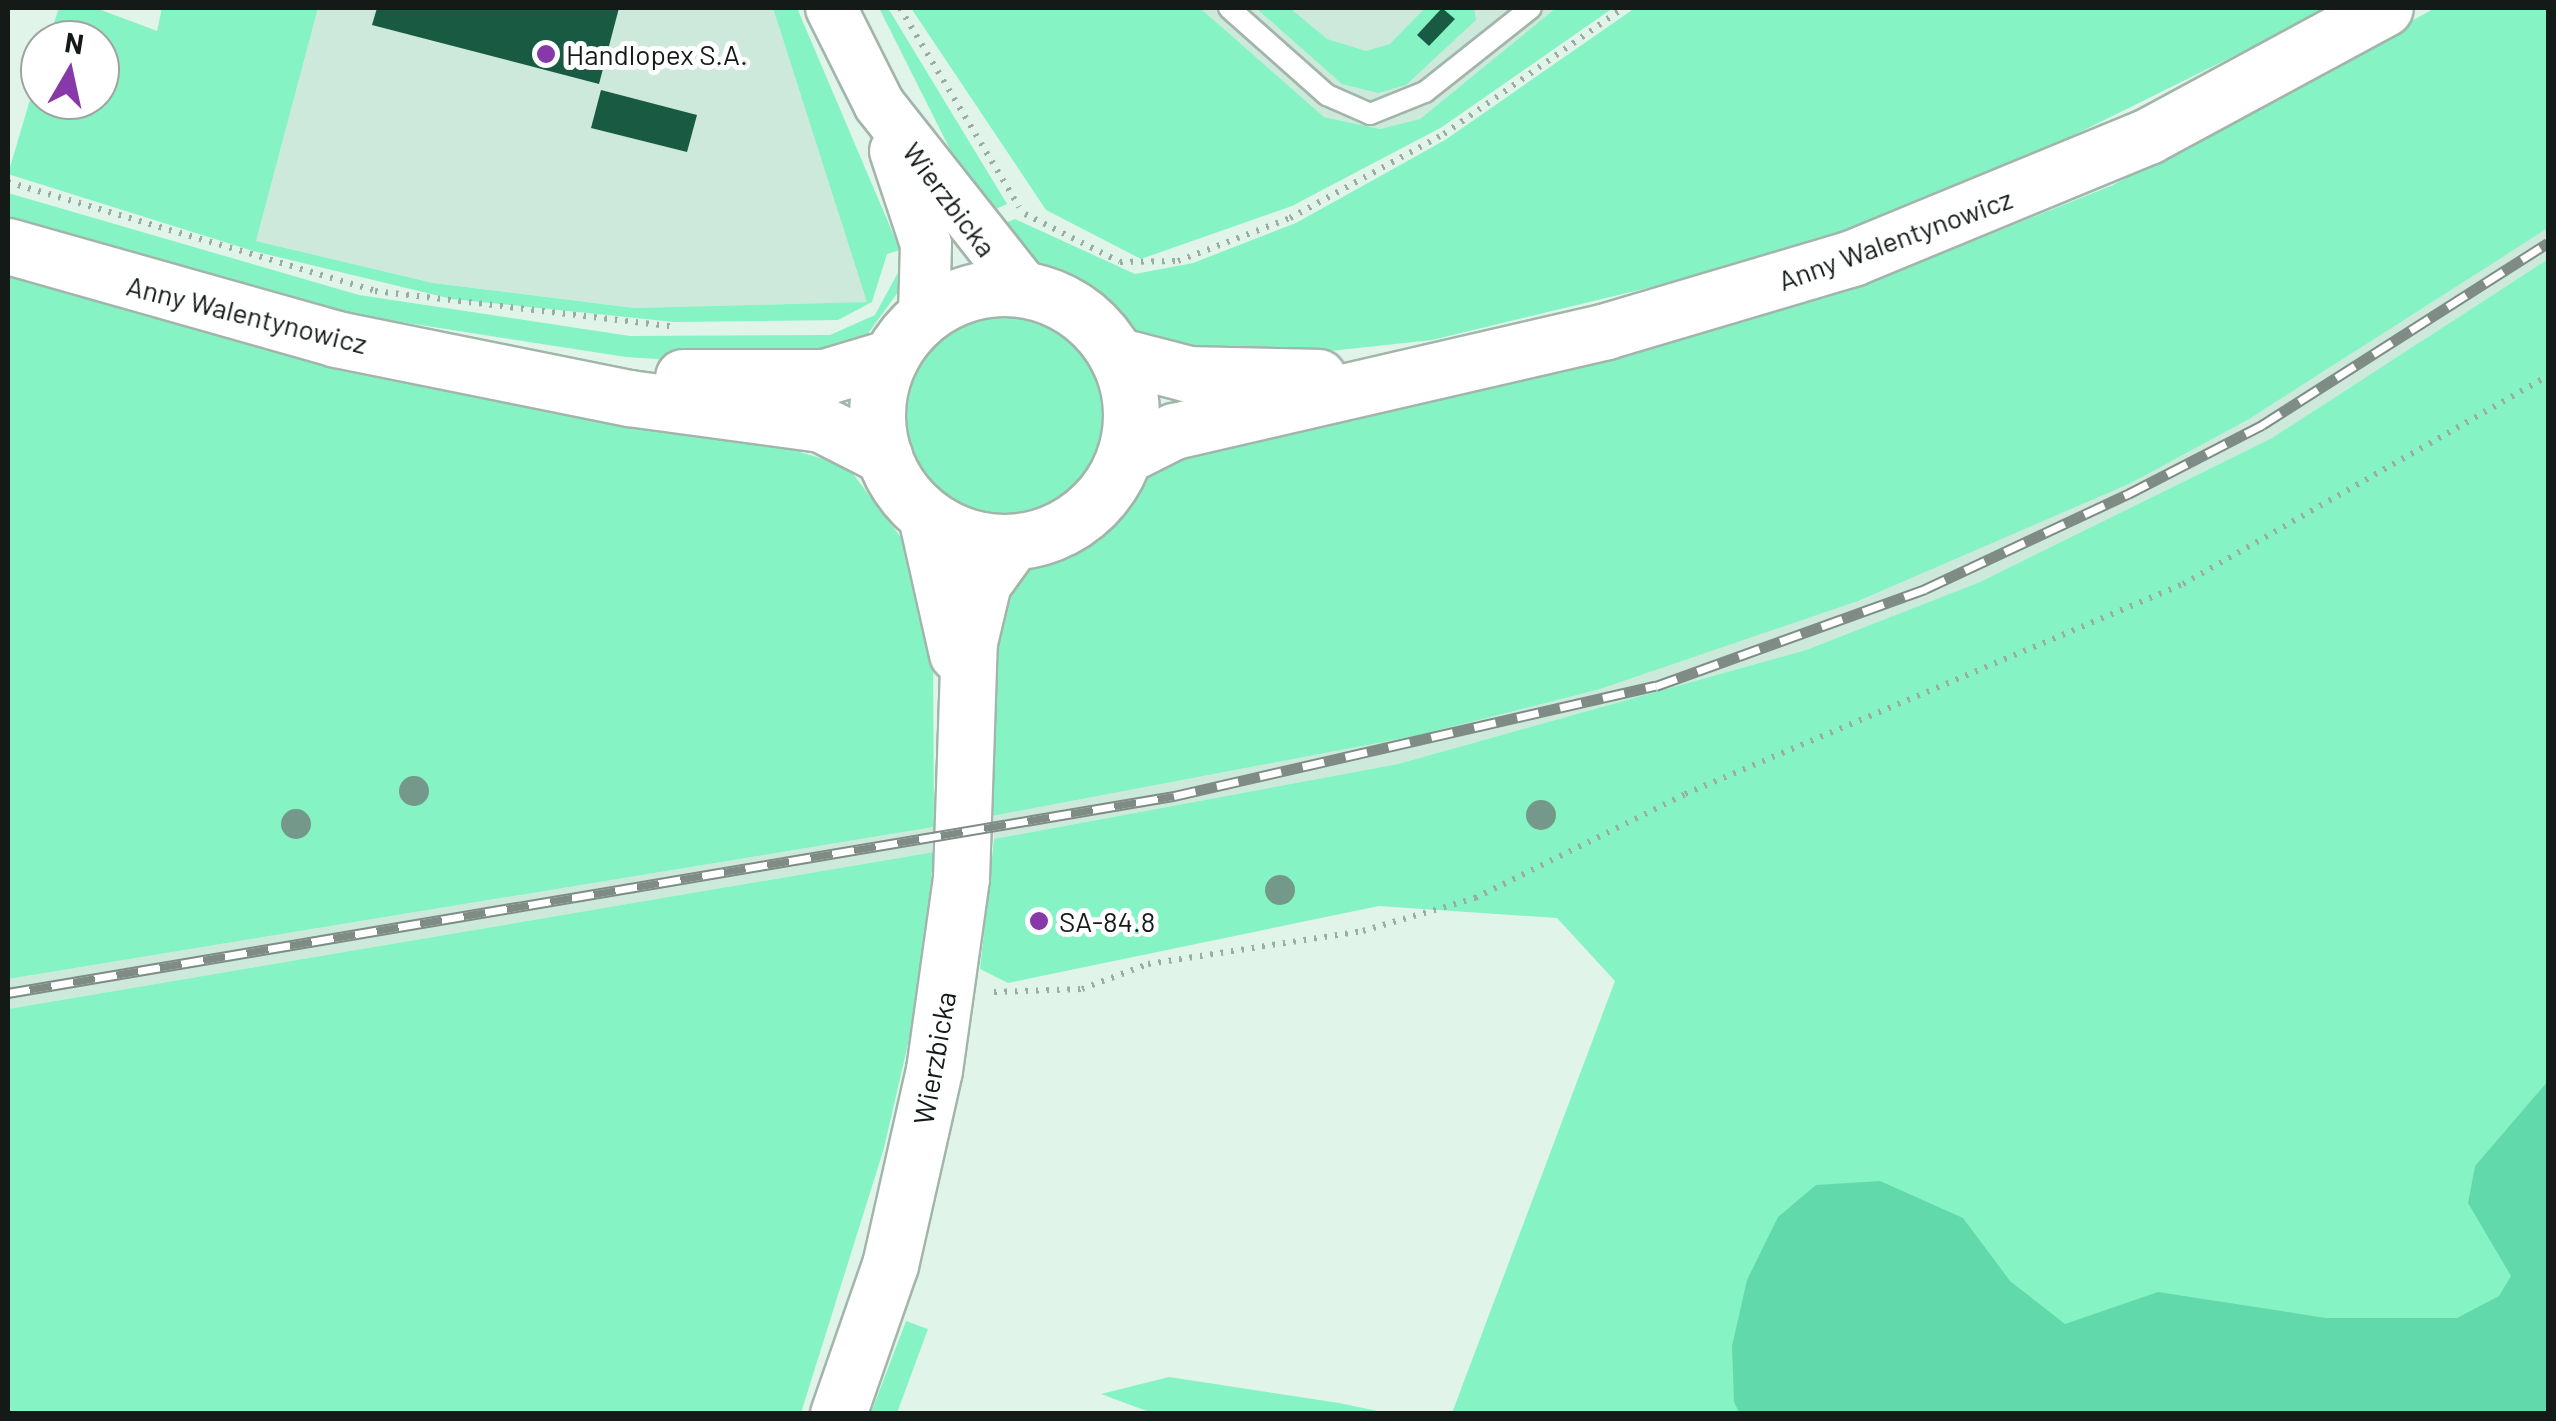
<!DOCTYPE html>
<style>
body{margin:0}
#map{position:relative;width:2556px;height:1421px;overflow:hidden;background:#e0f4ea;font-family:Barlow,sans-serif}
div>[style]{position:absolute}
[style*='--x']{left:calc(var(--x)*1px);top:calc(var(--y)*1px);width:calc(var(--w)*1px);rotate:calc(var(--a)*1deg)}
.built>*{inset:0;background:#cde9db}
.green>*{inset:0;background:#86f3c4}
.round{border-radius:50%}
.forest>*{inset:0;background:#62d9aa}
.building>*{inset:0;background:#195a42}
.path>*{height:6px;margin-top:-3px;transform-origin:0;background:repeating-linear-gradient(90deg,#9caca5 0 2.5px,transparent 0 10.5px)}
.roads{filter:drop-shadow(2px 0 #a2b5ab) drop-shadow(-2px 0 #a2b5ab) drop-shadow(0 2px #a2b5ab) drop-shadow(0 -2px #a2b5ab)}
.service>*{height:20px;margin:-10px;padding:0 10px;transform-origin:10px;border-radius:10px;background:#fff}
.tertiary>*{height:50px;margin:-25px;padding:0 25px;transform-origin:25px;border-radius:25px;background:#fff}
.secondary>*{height:55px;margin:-27.5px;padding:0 27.5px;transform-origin:27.5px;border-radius:27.5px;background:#fff}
.primary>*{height:55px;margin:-27.5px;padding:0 27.5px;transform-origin:27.5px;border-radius:27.5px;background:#fff}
.primary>.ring{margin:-27.5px;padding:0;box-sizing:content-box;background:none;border:55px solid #fff;border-radius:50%}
.rail>*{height:11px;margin-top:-5.5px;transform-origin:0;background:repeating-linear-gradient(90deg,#fff 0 22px,#7f8c86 0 44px);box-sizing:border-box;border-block:2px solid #7f8c86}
.trees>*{width:30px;height:30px;margin:-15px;border-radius:50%;background:#749889}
.dots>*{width:28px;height:28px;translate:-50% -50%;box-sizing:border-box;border:5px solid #fff;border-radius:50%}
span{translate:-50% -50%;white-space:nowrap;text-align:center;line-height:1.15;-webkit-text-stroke:10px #fff;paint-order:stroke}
.poi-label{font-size:28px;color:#131a17}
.left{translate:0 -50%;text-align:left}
.street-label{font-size:28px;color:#131a17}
.frame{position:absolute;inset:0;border:10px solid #131a17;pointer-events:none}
.north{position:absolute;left:20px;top:20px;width:100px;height:100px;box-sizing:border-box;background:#fff;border:2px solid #a1a3a2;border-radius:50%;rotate:9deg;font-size:28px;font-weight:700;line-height:40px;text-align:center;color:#131a17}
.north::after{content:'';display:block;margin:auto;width:35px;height:45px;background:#8839a9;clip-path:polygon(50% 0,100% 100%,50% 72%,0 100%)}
</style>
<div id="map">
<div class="built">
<i style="clip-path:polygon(318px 8px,773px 8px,868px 302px,634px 308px,433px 283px,256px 241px)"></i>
<i style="clip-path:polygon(1200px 8px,1556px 8px,1420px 119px,1380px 129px,1324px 117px)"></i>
<i style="clip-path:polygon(2548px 228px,2548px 259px,2272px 438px,1980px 582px,1806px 650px,1398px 764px,994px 839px,992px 816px,1415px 736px,1597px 690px,2131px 483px)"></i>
<i style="clip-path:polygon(934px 827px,934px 852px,8px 1009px,8px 979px)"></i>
</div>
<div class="green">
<i style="clip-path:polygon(59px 8px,96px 8px,157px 31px,162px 8px,318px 8px,256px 241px,433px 283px,634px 308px,867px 302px,773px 8px,797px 8px,900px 250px,887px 254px,872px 302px,838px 320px,674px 322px,452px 299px,253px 251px,8px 174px,40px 66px,40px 100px,100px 100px,100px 40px,48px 40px)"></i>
<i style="clip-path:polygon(879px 8px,888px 8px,1007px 204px,983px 215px)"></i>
<i style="clip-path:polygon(911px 8px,1200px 8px,1324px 117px,1380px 129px,1420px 119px,1556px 8px,1613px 8px,1442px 127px,1292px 206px,1141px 259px,1046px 210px)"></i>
<i style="clip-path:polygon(1256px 8px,1290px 8px,1327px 39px,1366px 51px,1390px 44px,1425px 8px,1474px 8px,1476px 20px,1406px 85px,1378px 93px,1342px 84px)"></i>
<i style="clip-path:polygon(1635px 8px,2331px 8px,1979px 182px,1772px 258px,1432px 340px,1238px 361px,1130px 335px,1112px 310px,1027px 265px,989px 229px,1015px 219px,1135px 274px,1193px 263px,1296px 223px,1445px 140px)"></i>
<i style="clip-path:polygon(2435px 8px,2548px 8px,2548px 228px,2249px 419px,2131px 483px,1858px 601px,1597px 690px,1415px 736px,992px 816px,991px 619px,1025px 566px,1110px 523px,1150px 464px,1590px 364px,1913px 265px,2113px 185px)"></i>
<i style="clip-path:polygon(8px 193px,359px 295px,630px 336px,830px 335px,875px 315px,901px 267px,901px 288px,861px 343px,731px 364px,626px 357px,337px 312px,8px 217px)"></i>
<i style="clip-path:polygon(2548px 259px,2548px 1413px,1452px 1413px,1615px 981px,1557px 918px,1379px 906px,1008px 983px,980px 969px,994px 839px,1398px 764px,1806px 650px,1980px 582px,2272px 438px)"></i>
<i style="clip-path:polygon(8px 275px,356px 371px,800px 437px,800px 452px,847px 466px,903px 540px,933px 654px,934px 827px,8px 979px)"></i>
<i class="round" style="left:905px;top:312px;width:202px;height:202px"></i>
<i style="clip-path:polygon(934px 852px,919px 996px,884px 1148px,801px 1413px,8px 1414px,8px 1009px)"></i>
<i style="clip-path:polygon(906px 1321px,928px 1329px,897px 1413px,871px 1413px)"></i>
<i style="clip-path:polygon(1169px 1377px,1339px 1403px,1387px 1413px,1152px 1413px,1101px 1394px)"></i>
</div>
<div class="forest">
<i style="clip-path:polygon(2548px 1081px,2548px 1413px,1740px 1414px,1734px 1402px,1732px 1346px,1747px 1280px,1778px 1217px,1816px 1185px,1880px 1181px,1963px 1218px,2010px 1281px,2065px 1324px,2158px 1292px,2326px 1318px,2457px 1318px,2499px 1296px,2511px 1276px,2468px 1203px,2475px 1166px)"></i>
</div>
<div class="building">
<i style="clip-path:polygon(377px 8px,619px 8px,599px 84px,372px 25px)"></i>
<i style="clip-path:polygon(1442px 8px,1455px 19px,1429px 46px,1417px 35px)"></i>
<i style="clip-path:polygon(601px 90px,697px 115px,687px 152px,591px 128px)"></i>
<i style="clip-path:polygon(1044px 914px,1046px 927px,1034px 928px,1033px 915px)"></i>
</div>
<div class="path">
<i style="--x:900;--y:8;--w:232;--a:59.1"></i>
<i style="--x:8;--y:182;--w:383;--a:16.5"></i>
<i style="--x:375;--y:291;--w:304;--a:6.8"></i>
<i style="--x:1025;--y:214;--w:106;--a:26.8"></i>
<i style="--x:1120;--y:262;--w:58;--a:-1"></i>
<i style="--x:1178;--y:261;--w:120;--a:-21"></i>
<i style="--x:1290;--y:218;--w:175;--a:-28.6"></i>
<i style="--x:1444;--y:134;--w:219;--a:-35.1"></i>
<i style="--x:994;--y:992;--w:88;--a:-2"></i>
<i style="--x:1082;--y:989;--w:71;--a:-20.7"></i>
<i style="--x:1148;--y:964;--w:218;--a:-8.7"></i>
<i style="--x:1363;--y:931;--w:117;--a:-16.4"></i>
<i style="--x:1475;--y:898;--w:234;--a:-26.3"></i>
<i style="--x:1685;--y:794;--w:540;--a:-22.86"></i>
<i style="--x:2183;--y:584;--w:420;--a:-29.7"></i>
</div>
<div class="roads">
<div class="service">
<i style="--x:1229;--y:8;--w:131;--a:41.6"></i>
<i style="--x:1327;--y:95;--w:47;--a:23.8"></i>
<i style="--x:1370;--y:114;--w:59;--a:-21.8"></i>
<i style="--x:1425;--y:92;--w:135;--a:-38.4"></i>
</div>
<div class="tertiary">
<i style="--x:831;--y:8;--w:107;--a:63.4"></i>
<i style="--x:879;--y:104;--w:237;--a:51.7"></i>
<i style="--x:895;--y:151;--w:98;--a:71.6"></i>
<i style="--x:926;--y:244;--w:73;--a:91.6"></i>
</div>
<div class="secondary">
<i style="--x:926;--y:516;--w:141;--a:77.3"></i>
<i style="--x:838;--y:1414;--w:158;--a:-70.8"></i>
<i style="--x:890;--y:1265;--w:200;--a:-77.3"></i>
<i style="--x:934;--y:1070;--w:194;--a:-82"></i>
<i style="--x:961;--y:878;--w:236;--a:-88.1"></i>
<i style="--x:969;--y:642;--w:61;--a:-76.7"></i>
<i style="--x:983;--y:583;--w:49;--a:-54.1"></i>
</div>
<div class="primary">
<i style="--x:8;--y:246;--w:341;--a:15.8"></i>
<i style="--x:336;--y:339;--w:299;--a:11.4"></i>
<i style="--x:629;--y:398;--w:194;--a:7.7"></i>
<i style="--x:821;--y:424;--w:71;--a:26.9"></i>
<i class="ring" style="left:877px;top:288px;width:199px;height:199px"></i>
<i style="--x:1116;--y:355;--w:75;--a:14.6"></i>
<i style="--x:1189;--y:374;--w:129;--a:1.3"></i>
<i style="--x:683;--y:377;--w:141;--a:0"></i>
<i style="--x:824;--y:377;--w:70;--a:-16.6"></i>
<i style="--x:1126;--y:455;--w:54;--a:-26.6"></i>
<i style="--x:1174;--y:431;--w:443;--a:-13"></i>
<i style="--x:1606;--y:331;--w:257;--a:-16.5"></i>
<i style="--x:1852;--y:258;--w:320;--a:-22.4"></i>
<i style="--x:2148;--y:136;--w:269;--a:-28.4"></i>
</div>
</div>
<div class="rail">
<i style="--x:8;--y:993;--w:1183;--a:-9.59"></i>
<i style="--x:1174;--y:796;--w:494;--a:-12.9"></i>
<i style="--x:1656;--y:686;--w:286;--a:-19.8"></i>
<i style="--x:1925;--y:589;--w:224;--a:-25.1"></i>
<i style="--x:2128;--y:494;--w:151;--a:-27.2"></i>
<i style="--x:2262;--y:425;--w:339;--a:-32.5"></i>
</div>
<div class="trees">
<i style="left:414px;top:791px"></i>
<i style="left:1541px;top:815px"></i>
<i style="left:296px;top:824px"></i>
<i style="left:1280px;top:890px"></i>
</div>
<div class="dots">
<i style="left:546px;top:54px;background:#8839a9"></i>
<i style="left:1039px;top:921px;background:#8839a9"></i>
</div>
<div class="poi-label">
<span class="left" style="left:566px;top:54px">Handlopex S.A.</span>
<span class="left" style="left:1059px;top:921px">SA-84.8</span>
</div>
<div class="street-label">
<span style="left:950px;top:199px;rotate:53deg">Wierzbicka</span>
<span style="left:1895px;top:239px;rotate:-20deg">Anny Walentynowicz</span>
<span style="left:247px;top:314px;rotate:14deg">Anny Walentynowicz</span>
<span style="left:934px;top:1058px;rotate:-80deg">Wierzbicka</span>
</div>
<div class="frame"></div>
<div class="north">N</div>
</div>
